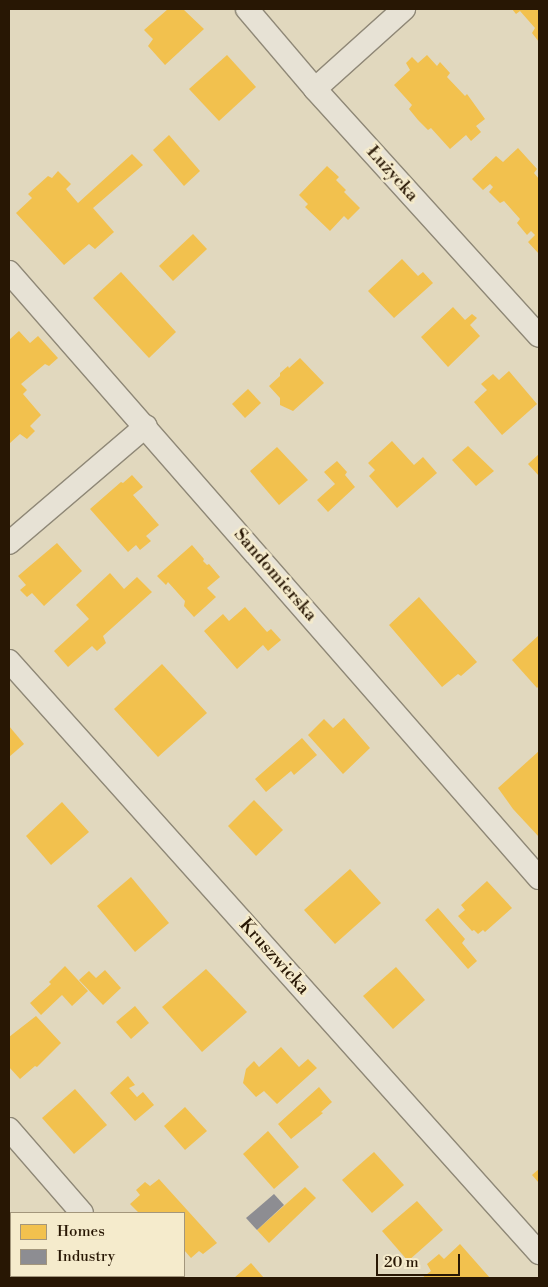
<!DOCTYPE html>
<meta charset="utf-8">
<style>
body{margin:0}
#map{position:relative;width:548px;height:1287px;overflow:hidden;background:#e1d8be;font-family:"Libre Bodoni",serif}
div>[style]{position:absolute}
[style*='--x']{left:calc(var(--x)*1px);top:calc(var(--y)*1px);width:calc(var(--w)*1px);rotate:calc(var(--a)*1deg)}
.homes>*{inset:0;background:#f2c14e}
.industry>*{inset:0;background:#8d8d92}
.roads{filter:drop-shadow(1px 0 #8f8877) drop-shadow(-1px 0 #8f8877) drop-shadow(0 1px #8f8877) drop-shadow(0 -1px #8f8877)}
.minor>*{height:22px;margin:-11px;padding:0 11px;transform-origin:11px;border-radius:11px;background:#e7e2d5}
span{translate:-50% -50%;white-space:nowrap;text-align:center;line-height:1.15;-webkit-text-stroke:5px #f5ebcc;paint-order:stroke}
.street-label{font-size:18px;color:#281704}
.frame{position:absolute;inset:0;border:10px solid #281704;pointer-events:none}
.legend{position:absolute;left:10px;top:1212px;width:175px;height:65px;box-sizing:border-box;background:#f5ebcc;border:1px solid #a3967c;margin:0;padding:6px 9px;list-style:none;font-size:15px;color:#281704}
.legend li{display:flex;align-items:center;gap:10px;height:25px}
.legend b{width:25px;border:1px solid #a3967c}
.scale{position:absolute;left:376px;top:1254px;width:84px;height:22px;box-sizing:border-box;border:2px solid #281704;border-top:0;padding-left:6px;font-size:15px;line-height:18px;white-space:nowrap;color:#281704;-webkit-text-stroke:4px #f5ebcc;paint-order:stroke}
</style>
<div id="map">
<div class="homes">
<i style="clip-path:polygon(168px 9px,183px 9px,204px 29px,165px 65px,148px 46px,153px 39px,144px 30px)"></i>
<i style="clip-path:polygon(512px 9px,539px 9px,539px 42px,532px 33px,535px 28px,520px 11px,516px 14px)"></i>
<i style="clip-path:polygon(227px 55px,256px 87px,219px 121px,189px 89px)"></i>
<i style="clip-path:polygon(427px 55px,437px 66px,440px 62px,450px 73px,447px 77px,465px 96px,467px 94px,485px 119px,476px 126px,481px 132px,471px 141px,466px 135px,450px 149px,431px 128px,428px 130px,418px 120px,409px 109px,412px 105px,394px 85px,410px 70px,406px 63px,412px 57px,418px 63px)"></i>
<i style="clip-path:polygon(169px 135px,200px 171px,184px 186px,153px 150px)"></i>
<i style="clip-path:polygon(518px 148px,537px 169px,534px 173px,539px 179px,539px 254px,528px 242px,535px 235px,531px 231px,527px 235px,517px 223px,520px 219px,504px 201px,500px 203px,489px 192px,493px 187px,490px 184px,483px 190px,472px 179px,496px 156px,503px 162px)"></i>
<i style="clip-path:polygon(132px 154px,143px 165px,93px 208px,114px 232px,95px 249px,89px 244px,64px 265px,16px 213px,32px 198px,28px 194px,48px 176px,52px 178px,58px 171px,71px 184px,66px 189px,78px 203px)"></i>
<i style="clip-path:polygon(327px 166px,339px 177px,336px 180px,346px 190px,344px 192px,360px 208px,348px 220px,344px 216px,330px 231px,305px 207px,308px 204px,299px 195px)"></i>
<i style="clip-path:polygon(193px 234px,207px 249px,173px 281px,159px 266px)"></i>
<i style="clip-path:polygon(402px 259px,418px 276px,423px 272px,433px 283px,394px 318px,368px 291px)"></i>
<i style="clip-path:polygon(121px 272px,176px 332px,149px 358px,93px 298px)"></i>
<i style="clip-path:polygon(453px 307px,465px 320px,472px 314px,477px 318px,470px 325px,480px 336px,448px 367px,421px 337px)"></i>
<i style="clip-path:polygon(19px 331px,30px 343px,38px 336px,58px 358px,49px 366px,45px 364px,21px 384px,27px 390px,23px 394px,41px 415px,30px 426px,35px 431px,27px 439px,20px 434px,10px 443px,9px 340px)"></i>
<i style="clip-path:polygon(300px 358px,324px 383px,293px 411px,280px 405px,280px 398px,269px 386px,280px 376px,280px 373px,288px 366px,289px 368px)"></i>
<i style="clip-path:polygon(509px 371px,537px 404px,502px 435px,474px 402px,487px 390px,481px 384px,493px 374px,499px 380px)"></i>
<i style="clip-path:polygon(248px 389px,261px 403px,245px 418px,232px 404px)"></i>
<i style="clip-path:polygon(392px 441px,414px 465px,423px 457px,437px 473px,397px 508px,369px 476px,375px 470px,368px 463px)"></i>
<i style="clip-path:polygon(468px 446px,494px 471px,476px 486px,452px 460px)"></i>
<i style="clip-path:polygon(277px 447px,308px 480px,279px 505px,250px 471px)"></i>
<i style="clip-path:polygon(539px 454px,539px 476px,528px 464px)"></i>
<i style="clip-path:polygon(337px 461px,347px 472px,345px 475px,355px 487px,328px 512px,317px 500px,335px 484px,324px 472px)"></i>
<i style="clip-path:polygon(132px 475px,143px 487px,133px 495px,159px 525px,146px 536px,151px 541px,140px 550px,136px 545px,128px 552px,90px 509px,121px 482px,123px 483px)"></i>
<i style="clip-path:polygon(57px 543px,82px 571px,44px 606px,32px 593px,27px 597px,20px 590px,26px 585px,18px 576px)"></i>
<i style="clip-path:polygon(192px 545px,204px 559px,203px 561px,207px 565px,209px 564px,220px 577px,207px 588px,216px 597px,194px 617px,184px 606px,185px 601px,168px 582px,166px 585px,157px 576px)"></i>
<i style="clip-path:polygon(110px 573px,124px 589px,137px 577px,152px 592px,103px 636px,106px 643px,97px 651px,92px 646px,68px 667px,54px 651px,89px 619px,76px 605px)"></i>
<i style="clip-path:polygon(419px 597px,477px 662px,461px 676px,458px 674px,442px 687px,389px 625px)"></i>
<i style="clip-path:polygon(245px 607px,267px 632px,271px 629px,281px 640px,268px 651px,263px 645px,237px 669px,204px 631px,223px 614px,229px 621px)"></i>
<i style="clip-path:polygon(539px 635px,539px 686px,537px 688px,512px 660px)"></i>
<i style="clip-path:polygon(162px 664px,207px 713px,158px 757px,114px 709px)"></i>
<i style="clip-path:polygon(344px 718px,370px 748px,343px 774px,308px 735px,324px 719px,333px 728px)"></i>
<i style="clip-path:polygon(9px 726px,24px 744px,9px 757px)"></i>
<i style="clip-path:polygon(302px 738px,317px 755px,294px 775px,291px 771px,266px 792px,255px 779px)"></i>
<i style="clip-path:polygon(539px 751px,539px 837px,513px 809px,498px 788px)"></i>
<i style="clip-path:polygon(254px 800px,283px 830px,256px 856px,228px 826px)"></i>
<i style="clip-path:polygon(62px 802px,89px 832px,51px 865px,26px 836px)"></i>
<i style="clip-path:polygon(350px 869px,381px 903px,335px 944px,304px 910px)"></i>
<i style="clip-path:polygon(131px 877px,169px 923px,135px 952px,97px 906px)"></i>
<i style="clip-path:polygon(487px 881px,512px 908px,485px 932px,483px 930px,478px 934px,474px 930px,472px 931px,458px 916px,465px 910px,461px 905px)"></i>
<i style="clip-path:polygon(438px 908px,465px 939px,462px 943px,477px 961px,468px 969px,425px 920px)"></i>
<i style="clip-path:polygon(65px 966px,88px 991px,72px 1006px,62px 995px,41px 1015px,30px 1003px,51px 984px,49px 982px)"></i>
<i style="clip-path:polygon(396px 967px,425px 1000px,393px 1029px,363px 996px)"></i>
<i style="clip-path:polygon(206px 969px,247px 1012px,202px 1052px,162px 1007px)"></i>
<i style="clip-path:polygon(105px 970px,121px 988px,103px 1005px,79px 980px,89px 971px,96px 978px)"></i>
<i style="clip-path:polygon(135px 1006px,149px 1023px,131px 1039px,116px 1022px)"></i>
<i style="clip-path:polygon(36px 1016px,61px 1043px,37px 1067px,35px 1066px,20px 1079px,9px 1067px,9px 1037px)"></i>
<i style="clip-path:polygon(281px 1047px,299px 1067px,308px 1059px,317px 1068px,277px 1104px,264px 1091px,256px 1097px,243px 1083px,246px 1069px,254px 1061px,259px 1067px)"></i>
<i style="clip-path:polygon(128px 1076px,135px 1085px,129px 1088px,137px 1097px,143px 1092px,154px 1105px,135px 1121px,110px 1093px)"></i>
<i style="clip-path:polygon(319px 1087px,332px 1102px,321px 1112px,323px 1113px,291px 1139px,278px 1124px)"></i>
<i style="clip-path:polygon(75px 1089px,107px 1125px,74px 1154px,42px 1118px)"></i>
<i style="clip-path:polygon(185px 1107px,207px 1131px,185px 1150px,164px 1126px)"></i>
<i style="clip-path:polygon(268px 1131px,299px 1167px,274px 1189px,243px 1154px)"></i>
<i style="clip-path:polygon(374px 1152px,404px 1185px,372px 1213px,342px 1180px)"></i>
<i style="clip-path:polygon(539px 1169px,539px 1183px,532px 1175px)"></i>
<i style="clip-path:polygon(159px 1179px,217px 1243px,203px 1254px,199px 1251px,191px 1258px,184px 1250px,184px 1213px,139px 1213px,130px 1204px,140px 1195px,136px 1190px,145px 1182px,150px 1186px)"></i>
<i style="clip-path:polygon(305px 1187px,316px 1198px,269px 1243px,257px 1230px)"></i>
<i style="clip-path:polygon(417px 1201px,443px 1230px,408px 1261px,382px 1231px)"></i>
<i style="clip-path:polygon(460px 1244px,490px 1278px,422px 1278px,431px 1271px,427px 1264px,439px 1254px,444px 1259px)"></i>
<i style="clip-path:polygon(251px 1263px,264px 1278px,234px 1278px)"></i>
<i style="clip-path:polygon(38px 1276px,95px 1276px,98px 1278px,40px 1278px)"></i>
</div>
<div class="industry">
<i style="clip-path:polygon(274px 1194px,284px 1205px,257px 1230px,246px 1218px)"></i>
</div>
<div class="roads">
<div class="minor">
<i style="--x:247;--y:9;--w:105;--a:49.6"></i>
<i style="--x:315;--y:89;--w:333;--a:47.8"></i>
<i style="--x:315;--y:89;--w:120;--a:-42"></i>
<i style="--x:9;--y:272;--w:805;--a:48.83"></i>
<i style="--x:9;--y:543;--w:180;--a:-40.5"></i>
<i style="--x:9;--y:661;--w:795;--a:48.16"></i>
<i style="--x:9;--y:1129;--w:111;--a:49"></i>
<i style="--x:9;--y:1267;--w:3;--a:-45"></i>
<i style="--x:140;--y:1276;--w:3;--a:45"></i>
</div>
</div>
<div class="street-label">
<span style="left:392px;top:174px;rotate:48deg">Łużycka</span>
<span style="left:275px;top:575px;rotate:49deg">Sandomierska</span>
<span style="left:274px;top:957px;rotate:48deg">Kruszwicka</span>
</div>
<div class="frame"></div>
<ul class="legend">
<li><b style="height:14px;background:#f2c14e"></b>Homes</li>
<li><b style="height:14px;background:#8d8d92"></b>Industry</li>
</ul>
<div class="scale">20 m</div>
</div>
